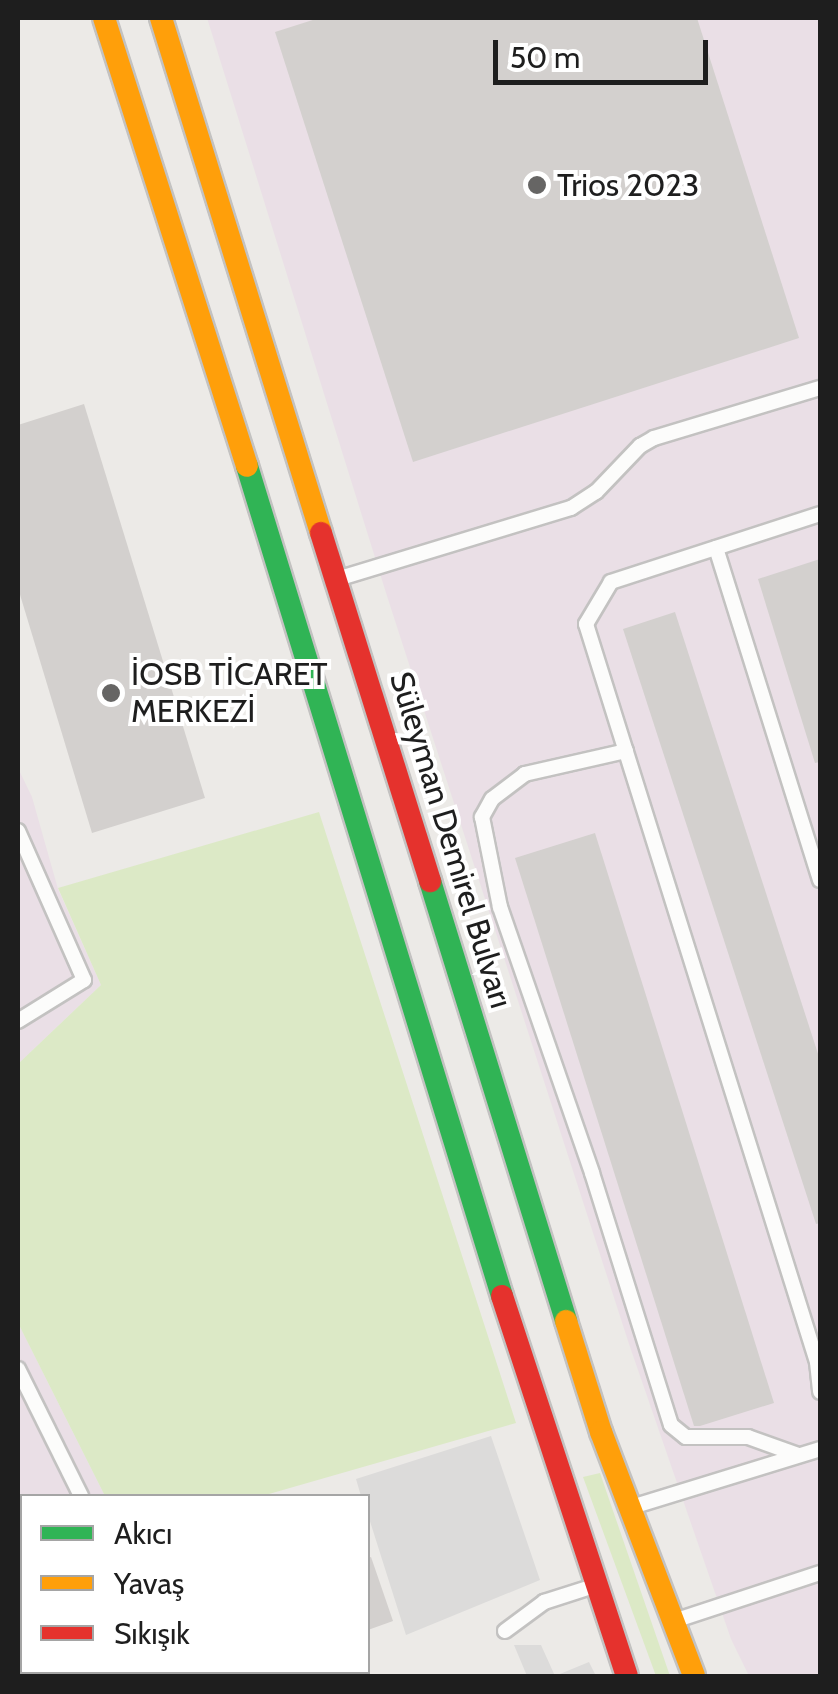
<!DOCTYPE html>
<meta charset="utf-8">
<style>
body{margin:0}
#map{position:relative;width:838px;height:1694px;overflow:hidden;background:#eceae7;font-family:Cabin,sans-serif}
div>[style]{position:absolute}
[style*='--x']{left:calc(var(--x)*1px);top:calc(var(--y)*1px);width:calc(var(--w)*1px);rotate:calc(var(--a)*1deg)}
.industrial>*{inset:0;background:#eadfe6}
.grass>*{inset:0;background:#dce9c6}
.parking>*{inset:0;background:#dcdbda}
.building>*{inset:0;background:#d3d0ce}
.roads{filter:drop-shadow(2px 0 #c3c2c1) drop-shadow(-2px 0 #c3c2c1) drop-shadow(0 2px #c3c2c1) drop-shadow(0 -2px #c3c2c1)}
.lane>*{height:14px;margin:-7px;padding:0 7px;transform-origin:7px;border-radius:7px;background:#fcfcfb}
.fast>*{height:22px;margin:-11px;padding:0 11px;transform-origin:11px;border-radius:11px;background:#30b455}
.slow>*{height:22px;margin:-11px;padding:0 11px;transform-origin:11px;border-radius:11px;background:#ff9f0a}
.jam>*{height:22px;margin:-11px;padding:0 11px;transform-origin:11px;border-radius:11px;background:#e5322d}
.dots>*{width:28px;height:28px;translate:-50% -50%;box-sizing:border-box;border:5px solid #fff;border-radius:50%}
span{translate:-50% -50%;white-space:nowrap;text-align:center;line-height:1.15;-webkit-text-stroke:8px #fff;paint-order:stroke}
.poi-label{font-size:32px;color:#1e1e1e}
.left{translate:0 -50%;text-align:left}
.street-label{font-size:32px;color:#1e1e1e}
.frame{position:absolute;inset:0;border:20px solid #1e1e1e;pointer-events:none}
.legend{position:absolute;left:20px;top:1494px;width:350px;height:180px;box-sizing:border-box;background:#fff;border:2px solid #a5a5a5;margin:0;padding:12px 18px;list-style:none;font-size:30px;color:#1e1e1e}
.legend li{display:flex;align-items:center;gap:20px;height:50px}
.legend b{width:50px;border:2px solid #a5a5a5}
.scale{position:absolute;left:493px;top:40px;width:215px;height:45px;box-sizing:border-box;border:5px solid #1e1e1e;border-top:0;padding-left:12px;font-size:30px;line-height:35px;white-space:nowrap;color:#1e1e1e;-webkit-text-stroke:8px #fff;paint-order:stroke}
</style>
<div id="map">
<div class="industrial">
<i style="clip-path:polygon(207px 18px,820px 18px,820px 1676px,749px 1676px,731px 1639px,629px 1344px,387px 596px)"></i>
<i style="clip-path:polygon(18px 768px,32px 797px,58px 889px,101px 985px,18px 1064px)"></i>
<i style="clip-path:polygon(18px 1323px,105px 1496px,22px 1496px,22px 1672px,193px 1672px,195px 1676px,18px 1676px)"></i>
</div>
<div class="grass">
<i style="clip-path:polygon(319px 812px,516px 1423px,262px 1496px,105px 1496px,18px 1323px,18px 1064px,101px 985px,58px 888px)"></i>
<i style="clip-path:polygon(600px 1473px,670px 1676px,656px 1676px,583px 1477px)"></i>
</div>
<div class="parking">
<i style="clip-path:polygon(491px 1436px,540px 1580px,406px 1635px,368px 1515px,368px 1496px,361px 1496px,356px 1479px)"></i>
<i style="clip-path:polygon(514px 1645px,541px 1645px,555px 1676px,589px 1662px,596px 1676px,527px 1676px)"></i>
</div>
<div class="building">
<i style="clip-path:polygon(319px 18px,697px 18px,799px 338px,413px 462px,275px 32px)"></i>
<i style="clip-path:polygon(84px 404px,205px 798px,92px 833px,18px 588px,18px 425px)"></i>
<i style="clip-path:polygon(820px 559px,820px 762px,815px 763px,758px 579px)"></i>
<i style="clip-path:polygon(675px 612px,820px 1060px,820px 1223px,816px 1224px,623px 629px)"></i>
<i style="clip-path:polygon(595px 833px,774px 1403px,700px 1426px,694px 1426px,515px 858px)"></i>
<i style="clip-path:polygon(371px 1557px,393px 1621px,368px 1630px,368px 1558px)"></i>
</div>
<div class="roads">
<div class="lane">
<i style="--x:820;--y:514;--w:220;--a:162"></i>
<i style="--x:611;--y:582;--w:49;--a:120.8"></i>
<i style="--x:586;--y:624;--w:773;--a:72.62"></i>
<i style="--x:817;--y:1362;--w:30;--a:84"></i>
<i style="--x:716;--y:548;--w:348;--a:72.6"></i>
<i style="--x:337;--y:579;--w:245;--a:-16.9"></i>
<i style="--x:571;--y:508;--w:30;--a:-33"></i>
<i style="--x:596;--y:492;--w:64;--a:-46.3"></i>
<i style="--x:640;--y:446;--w:16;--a:-30"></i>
<i style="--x:654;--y:438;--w:173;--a:-16.8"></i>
<i style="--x:626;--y:751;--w:104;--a:167.2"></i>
<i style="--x:525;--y:774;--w:41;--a:142.9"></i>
<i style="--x:492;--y:799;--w:21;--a:119"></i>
<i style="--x:482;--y:817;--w:92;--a:78.7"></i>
<i style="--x:500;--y:907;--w:281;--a:70.9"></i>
<i style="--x:592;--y:1173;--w:264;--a:72.6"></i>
<i style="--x:671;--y:1425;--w:19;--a:39"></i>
<i style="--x:686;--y:1437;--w:62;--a:0"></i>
<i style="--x:748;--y:1437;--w:53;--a:19.8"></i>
<i style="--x:18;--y:831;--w:163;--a:66.1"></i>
<i style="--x:84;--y:980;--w:78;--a:148.2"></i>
<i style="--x:18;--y:1369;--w:142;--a:63.6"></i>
<i style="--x:635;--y:1506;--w:194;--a:-17.1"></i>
<i style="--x:677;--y:1620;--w:151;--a:-18.2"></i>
<i style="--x:505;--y:1631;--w:49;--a:-36.6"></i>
<i style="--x:544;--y:1602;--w:52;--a:-17.7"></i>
<i style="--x:169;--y:1672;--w:4;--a:63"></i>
</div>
<div class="fast">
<i style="--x:247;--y:466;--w:868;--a:72.92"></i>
<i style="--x:430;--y:881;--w:461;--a:72.8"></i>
</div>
<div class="slow">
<i style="--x:104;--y:18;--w:470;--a:72.3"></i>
<i style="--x:161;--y:18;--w:539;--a:72.74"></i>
<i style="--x:566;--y:1321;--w:116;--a:72.5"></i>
<i style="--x:601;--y:1432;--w:261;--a:69.1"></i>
</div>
<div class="jam">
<i style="--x:321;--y:533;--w:365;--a:72.6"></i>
<i style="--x:502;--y:1296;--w:400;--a:71.8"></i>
</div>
</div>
<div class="dots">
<i style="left:537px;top:185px;background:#666564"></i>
<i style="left:111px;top:693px;background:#666564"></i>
</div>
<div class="poi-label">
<span class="left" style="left:557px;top:185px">Trios 2023</span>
<span class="left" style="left:131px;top:693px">İOSB TİCARET<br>MERKEZİ</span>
</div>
<div class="street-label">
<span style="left:451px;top:840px;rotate:73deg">Süleyman Demirel Bulvarı</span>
</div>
<div class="frame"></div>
<ul class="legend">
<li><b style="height:12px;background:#30b455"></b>Akıcı</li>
<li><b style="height:12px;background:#ff9f0a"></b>Yavaş</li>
<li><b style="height:12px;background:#e5322d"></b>Sıkışık</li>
</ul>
<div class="scale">50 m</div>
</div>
